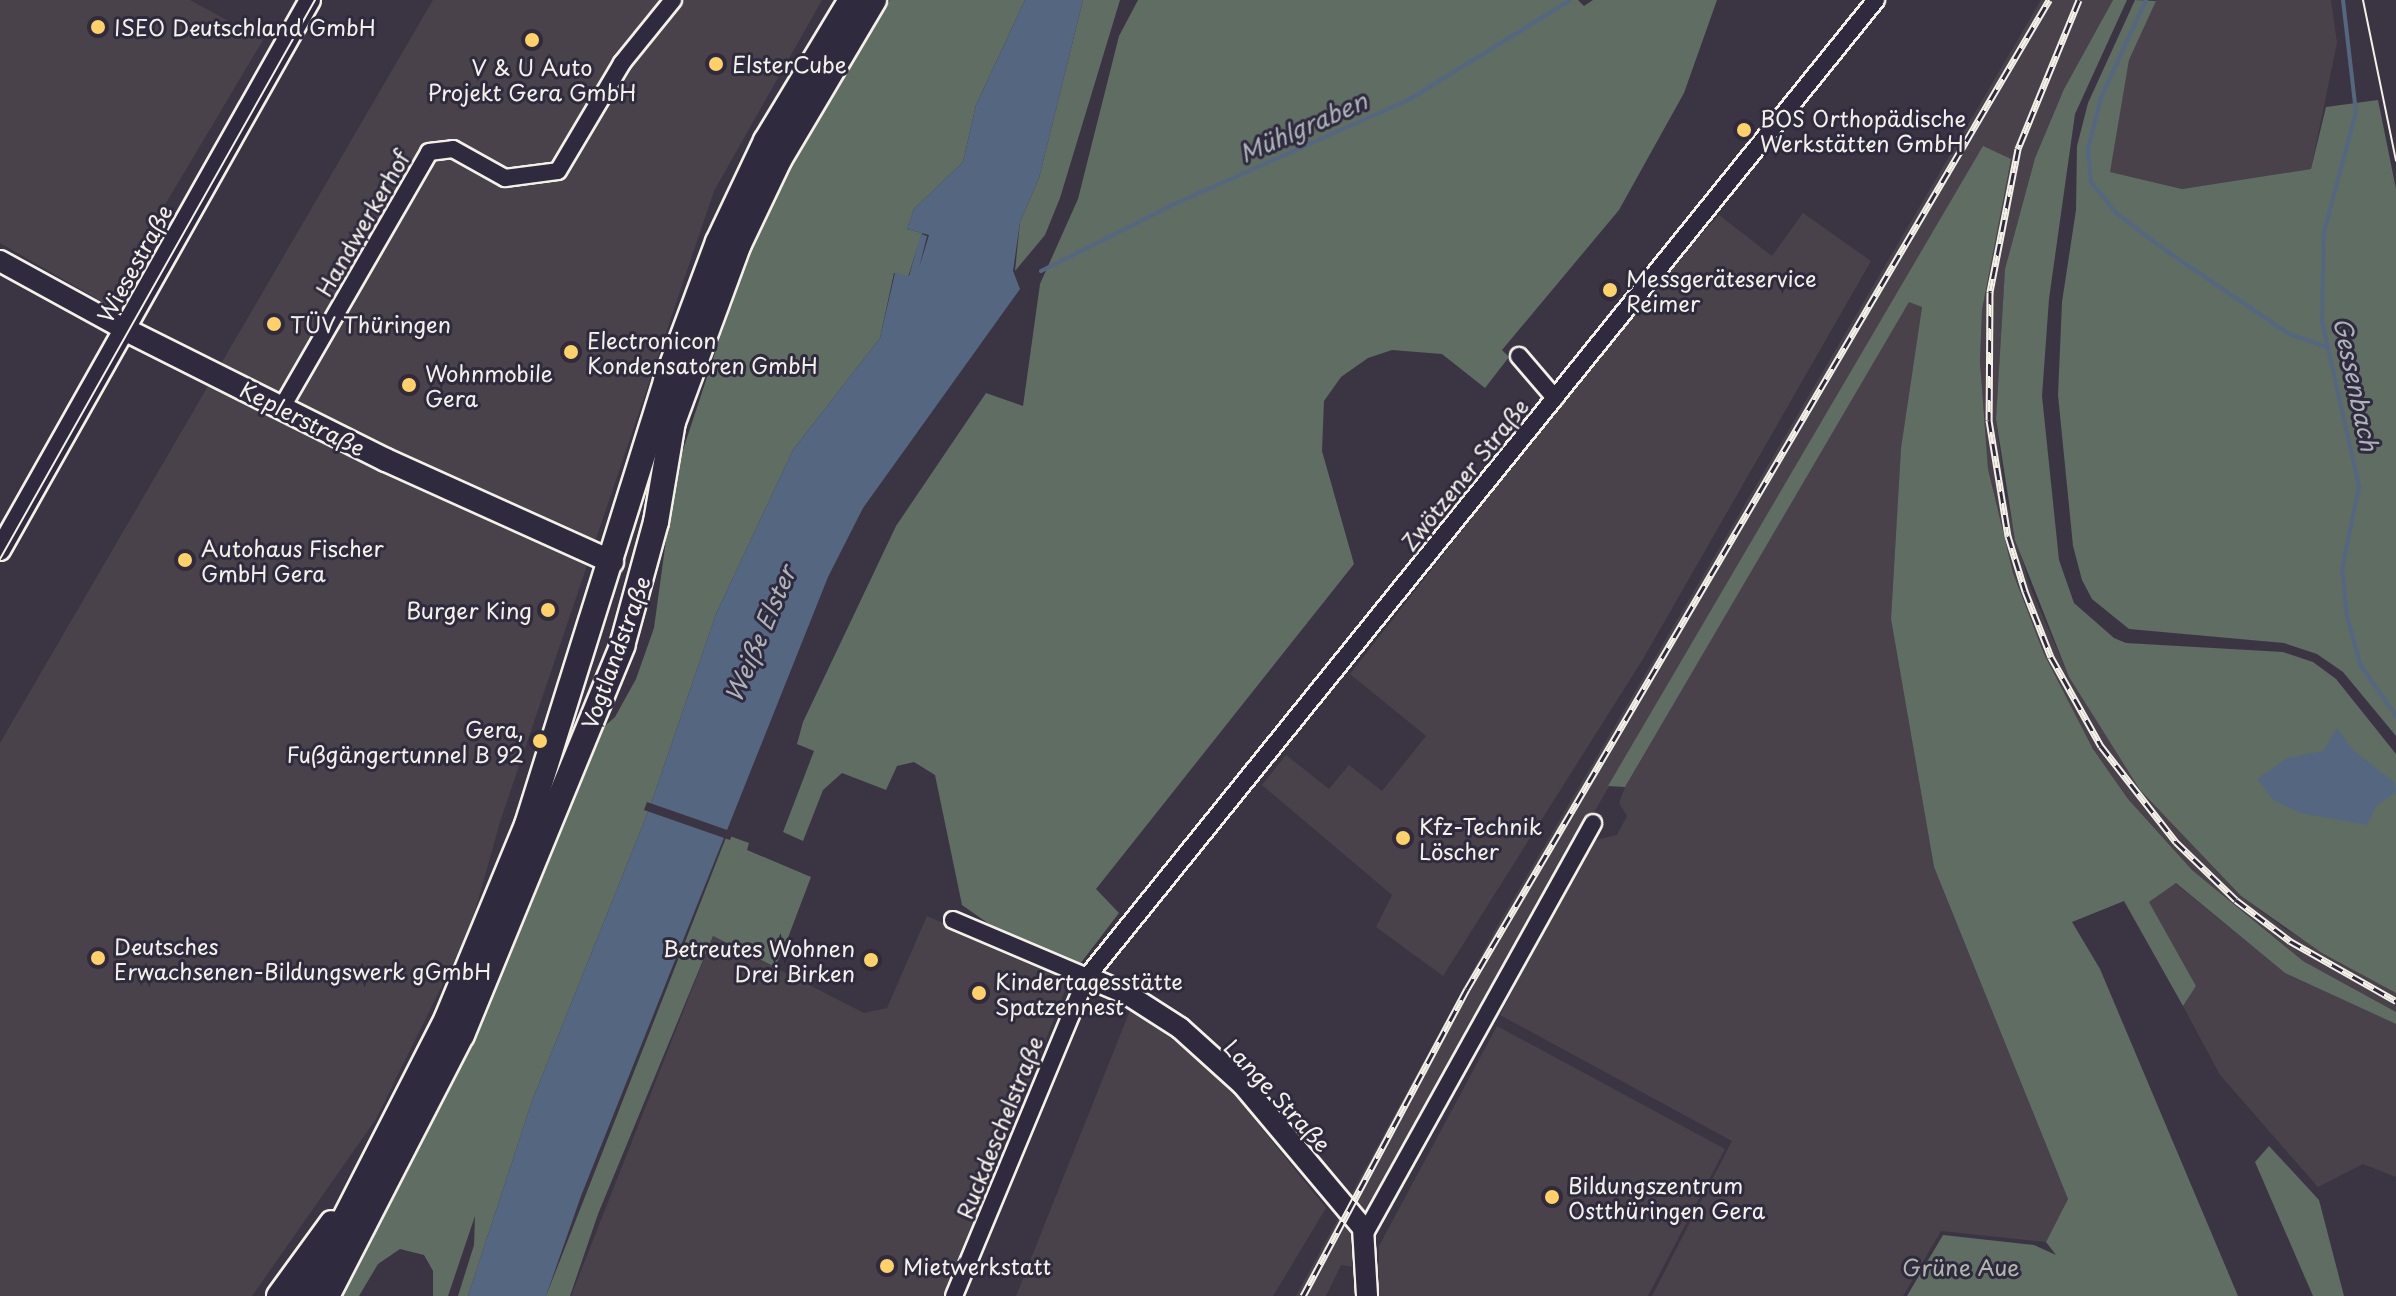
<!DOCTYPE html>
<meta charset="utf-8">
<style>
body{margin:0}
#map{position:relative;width:2396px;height:1296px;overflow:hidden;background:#3b3543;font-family:"Playpen Sans",sans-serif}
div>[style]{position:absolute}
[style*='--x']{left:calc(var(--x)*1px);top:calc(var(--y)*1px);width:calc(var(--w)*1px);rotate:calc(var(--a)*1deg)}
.built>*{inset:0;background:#49424a}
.green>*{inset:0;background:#5f6d63}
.water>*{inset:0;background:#556780}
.pier>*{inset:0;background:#3b3543}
.stream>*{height:4px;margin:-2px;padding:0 2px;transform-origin:2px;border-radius:2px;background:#556780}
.roads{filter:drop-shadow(2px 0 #f4f1e8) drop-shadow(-2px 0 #f4f1e8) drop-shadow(0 2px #f4f1e8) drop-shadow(0 -2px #f4f1e8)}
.minor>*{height:16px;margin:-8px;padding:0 8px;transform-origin:8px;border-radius:8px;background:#2f2a3d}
.tertiary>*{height:20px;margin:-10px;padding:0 10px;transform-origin:10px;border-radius:10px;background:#2f2a3d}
.secondary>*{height:22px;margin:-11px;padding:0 11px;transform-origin:11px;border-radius:11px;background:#2f2a3d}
.primary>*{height:24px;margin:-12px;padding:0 12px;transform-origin:12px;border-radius:12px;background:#2f2a3d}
.tram>*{height:2px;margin:-1px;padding:0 1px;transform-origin:1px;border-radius:1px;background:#f4f1e8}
.rail>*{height:7px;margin-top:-3.5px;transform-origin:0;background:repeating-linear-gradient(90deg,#2f2a3d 0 12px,#f4f1e8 0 24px);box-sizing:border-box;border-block:2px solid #f4f1e8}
.dots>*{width:22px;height:22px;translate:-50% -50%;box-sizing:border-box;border:4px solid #2f2a3d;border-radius:50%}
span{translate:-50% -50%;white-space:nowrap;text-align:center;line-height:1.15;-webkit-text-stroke:6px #2f2a3d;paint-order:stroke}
.poi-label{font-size:22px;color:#f4f1e8}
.left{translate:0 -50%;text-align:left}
.right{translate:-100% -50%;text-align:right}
.street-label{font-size:22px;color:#f4f1e8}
.park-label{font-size:22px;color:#b1b6ac}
.water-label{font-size:24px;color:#acb3b9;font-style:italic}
</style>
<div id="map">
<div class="built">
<i style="clip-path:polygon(0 0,190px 0,263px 40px,106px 304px,0 243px)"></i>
<i style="clip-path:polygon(433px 0,822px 0,714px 191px,500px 822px,470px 929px,376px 1119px,252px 1296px,0 1296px,0 743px)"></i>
<i style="clip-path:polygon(2041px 0,2113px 0,2064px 89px,2035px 158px,2005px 269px,1996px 419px,2005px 495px,2029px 584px,2069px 677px,2140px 790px,2241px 896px,2285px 929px,2396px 993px,2396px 1012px,2303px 961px,2192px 870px,2128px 799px,2093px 749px,2044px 654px,2013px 573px,1988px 469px,1980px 362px,1982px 310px,2010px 160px,1983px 147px,1469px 1026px,1357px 1235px,1354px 1267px,1341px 1265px,1326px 1296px,1296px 1296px,1495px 930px)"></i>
<i style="clip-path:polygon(2156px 0,2331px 0,2337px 43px,2311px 169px,2182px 189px,2109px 172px,2129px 60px)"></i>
<i style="clip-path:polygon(1803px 213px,1871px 261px,1643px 659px,1443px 976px,1376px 927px,1392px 895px,1262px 785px,1286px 755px,1329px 789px,1349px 765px,1382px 791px,1426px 736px,1350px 674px,1648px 292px,1719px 215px,1772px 256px)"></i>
<i style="clip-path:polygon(1909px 301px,1922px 307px,1901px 448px,1891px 619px,1934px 867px,2068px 1199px,2046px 1242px,1941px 1231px,1903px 1296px,1652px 1296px,1732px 1141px,1500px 1015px,1591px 841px,1617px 835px,1627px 816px,1619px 803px,1625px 787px)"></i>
<i style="clip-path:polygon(2175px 883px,2285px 973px,2396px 1024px,2396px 1177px,2363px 1164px,2318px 1187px,2220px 1075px,2183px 1006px,2196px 986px,2149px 902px)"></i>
<i style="clip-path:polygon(927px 916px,1070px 978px,945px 1296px,571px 1296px,713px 936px,864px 1013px,887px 1008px)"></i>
<i style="clip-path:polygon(1131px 1008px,1216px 1072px,1326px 1208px,1273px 1296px,1016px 1296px)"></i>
<i style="clip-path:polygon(1497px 1026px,1725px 1149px,1648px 1296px,1378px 1296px,1379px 1246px)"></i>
</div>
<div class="green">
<i style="clip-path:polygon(890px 0,1025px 0,976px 105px,963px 162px,914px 209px,907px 229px,922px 233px,908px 277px,894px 273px,880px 338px,793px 450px,716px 614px,650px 807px,532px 1101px,468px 1296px,458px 1296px,474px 1245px,475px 1216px,448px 1296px,433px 1296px,433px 1271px,424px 1255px,400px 1249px,378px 1264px,359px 1296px,340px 1296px,470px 1041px,579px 771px,598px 732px,615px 717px,636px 679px,654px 628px,675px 474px,754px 235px,823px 103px)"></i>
<i style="clip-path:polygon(1083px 0,1120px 0,1060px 198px,1045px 235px,1015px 271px,1020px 222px,1039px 178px)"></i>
<i style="clip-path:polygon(1138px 0,1578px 0,1584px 6px,1593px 0,1717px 0,1684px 93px,1619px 210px,1502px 350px,1509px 357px,1485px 388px,1442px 354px,1392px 350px,1368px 358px,1341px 377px,1324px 401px,1322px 451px,1354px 564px,1096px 889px,1119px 913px,1080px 964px,1009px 938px,962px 905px,935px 775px,914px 762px,897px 766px,886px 790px,842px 773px,823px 790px,803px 841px,783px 832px,814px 751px,797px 744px,803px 722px,896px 526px,986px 393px,1023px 406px,1040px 284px,1078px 199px,1119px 36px)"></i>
<i style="clip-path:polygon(2113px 0,2127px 0,2075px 114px,2049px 299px,2042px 396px,2059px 560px,2074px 603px,2114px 638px,2126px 643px,2283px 652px,2313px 662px,2336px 679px,2396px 754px,2396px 993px,2322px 953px,2241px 896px,2140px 790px,2069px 677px,2015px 540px,1996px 419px,2005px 269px,2035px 158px,2064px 89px)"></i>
<i style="clip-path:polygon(2135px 0,2156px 1px,2129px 60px,2110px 172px,2182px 189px,2311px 169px,2326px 107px,2378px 100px,2396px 189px,2396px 736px,2343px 672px,2317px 654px,2284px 643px,2129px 629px,2092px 599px,2082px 580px,2073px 546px,2058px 395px,2062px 302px,2076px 210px,2077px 146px,2088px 103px)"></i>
<i style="clip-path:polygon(1983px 146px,2011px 159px,1982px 310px,1980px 362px,1988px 469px,2013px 573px,2044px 654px,2093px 749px,2128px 799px,2192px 870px,2303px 961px,2396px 1012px,2396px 1024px,2285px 973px,2176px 883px,2149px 902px,2196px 986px,2183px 1006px,2124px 901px,2072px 922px,2100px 969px,2238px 1296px,1907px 1296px,1943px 1235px,2034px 1245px,2056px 1255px,2046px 1242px,2068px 1199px,1934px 867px,1891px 619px,1901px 448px,1922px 307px,1909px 302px,1625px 787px,1608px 786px)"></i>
<i style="clip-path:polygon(727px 835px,749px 843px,747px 850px,811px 877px,789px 935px,775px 967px,713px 936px,598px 1214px,570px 1296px,546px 1296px)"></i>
<i style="clip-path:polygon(2269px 1146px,2319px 1200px,2344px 1296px,2313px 1296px,2255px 1162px)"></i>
</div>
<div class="water">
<i style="clip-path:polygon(1025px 0,1083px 0,1039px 178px,1020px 222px,1013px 271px,1020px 289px,863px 508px,828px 577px,581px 1196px,546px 1296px,468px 1296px,532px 1101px,650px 807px,716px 614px,793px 450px,880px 338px,895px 273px,909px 276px,921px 234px,927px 236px,919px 268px,929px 235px,907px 229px,914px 209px,963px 162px,976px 105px)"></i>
<i style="clip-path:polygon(2337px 728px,2354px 751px,2394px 782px,2396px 792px,2376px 806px,2367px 825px,2300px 813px,2273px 800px,2257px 779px,2287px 758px,2323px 751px)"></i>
</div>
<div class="pier">
<i style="clip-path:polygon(647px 802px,733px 832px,730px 840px,644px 810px)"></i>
</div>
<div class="stream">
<i style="--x:2146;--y:0;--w:108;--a:114.7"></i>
<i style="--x:2101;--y:98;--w:53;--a:104.3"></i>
<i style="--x:2088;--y:149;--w:33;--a:85"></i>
<i style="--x:2091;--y:182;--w:40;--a:51"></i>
<i style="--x:2116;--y:213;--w:65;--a:36.9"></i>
<i style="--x:2168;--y:252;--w:146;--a:34.1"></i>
<i style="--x:2289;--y:334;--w:39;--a:19"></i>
<i style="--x:2343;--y:0;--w:113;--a:83.4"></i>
<i style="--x:2356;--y:112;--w:124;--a:104.9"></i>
<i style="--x:2324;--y:232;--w:89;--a:91.3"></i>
<i style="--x:2322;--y:321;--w:170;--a:77.4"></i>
<i style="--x:2359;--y:487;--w:84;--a:101.7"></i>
<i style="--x:2342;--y:569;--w:47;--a:83.9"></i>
<i style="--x:2347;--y:616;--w:50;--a:74.8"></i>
<i style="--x:2360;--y:664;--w:63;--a:55.3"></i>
<i style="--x:1041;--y:271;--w:144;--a:-26.7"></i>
<i style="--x:1170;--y:206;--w:263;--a:-24"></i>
<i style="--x:1410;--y:99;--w:188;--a:-31.7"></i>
</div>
<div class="roads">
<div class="minor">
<i style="--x:1519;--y:356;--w:55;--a:49.4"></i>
<i style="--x:282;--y:407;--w:294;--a:-60"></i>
<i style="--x:429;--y:152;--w:24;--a:-7"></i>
<i style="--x:453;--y:149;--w:60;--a:29.1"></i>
<i style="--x:505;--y:178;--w:53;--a:-7.5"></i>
<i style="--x:558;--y:171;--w:126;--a:-59.3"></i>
<i style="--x:622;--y:63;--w:81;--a:-51"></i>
<i style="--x:953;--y:920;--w:146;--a:23"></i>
<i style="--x:1365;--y:1233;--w:469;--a:-60.9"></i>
<i style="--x:954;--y:1296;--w:346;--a:-67.4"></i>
<i style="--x:1087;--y:977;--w:1256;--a:-51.08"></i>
</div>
<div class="tertiary">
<i style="--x:0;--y:261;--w:141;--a:28.7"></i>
<i style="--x:0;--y:550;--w:631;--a:-60.59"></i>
<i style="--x:1087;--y:977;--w:43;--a:23"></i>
<i style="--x:1127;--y:994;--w:63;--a:32.7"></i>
<i style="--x:1180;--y:1028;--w:85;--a:42.1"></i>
<i style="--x:1243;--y:1085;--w:187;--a:50"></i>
<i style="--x:1363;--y:1228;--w:68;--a:86.6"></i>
</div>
<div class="secondary">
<i style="--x:124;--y:329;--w:293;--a:26.6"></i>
<i style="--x:386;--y:460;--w:248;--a:24.3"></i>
</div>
<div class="primary">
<i style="--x:279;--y:1296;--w:90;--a:-54"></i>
<i style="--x:305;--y:1296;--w:312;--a:-62.9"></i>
<i style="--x:447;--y:1018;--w:209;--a:-67.5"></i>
<i style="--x:527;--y:825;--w:465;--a:-72.6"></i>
<i style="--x:666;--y:381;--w:148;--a:-69.5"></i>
<i style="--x:718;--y:242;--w:112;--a:-64.6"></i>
<i style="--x:766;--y:141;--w:165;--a:-58.9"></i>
<i style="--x:327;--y:1296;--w:294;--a:-62.7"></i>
<i style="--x:462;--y:1035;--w:421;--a:-67.6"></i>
<i style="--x:622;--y:646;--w:129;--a:-74.7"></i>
<i style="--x:656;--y:522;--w:101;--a:-80.4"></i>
<i style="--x:673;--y:422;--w:190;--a:-69.7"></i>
<i style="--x:739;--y:244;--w:93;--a:-64.5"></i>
<i style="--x:779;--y:160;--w:186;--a:-59.3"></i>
</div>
</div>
<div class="tram">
<i style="--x:2363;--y:0;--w:164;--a:78.4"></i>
<i style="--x:0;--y:559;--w:642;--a:-60.6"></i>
</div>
<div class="rail">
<i style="--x:2079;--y:0;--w:161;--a:112.3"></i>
<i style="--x:2018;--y:149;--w:146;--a:101.1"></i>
<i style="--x:1990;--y:292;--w:128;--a:90.4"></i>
<i style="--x:1989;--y:420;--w:118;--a:80.7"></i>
<i style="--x:2008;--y:536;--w:58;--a:72.8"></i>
<i style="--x:2025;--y:591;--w:71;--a:68.5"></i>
<i style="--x:2051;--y:657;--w:102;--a:60.7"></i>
<i style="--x:2101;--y:746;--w:122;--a:52"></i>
<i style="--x:2176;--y:842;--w:83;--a:44"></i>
<i style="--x:2236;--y:900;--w:68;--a:37.2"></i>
<i style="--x:2290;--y:941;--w:122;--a:29.5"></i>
<i style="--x:1303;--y:1296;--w:348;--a:-61.9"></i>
<i style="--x:1467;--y:989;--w:1148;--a:-59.52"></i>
</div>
<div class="dots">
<i style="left:98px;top:27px;background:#ffd166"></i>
<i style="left:532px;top:40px;background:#ffd166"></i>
<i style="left:716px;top:64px;background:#ffd166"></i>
<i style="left:1744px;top:130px;background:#ffd166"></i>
<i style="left:1610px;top:290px;background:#ffd166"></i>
<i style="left:274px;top:324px;background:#ffd166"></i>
<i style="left:571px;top:352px;background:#ffd166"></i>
<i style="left:409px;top:385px;background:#ffd166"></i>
<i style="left:185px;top:560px;background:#ffd166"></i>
<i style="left:548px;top:610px;background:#ffd166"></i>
<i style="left:540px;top:741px;background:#ffd166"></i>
<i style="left:1403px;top:838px;background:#ffd166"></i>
<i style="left:98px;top:958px;background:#ffd166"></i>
<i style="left:871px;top:960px;background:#ffd166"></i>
<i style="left:979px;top:993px;background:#ffd166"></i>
<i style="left:1552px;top:1197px;background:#ffd166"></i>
<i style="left:887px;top:1266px;background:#ffd166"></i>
</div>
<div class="poi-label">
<span class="left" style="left:114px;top:27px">ISEO Deutschland GmbH</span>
<span class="left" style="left:732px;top:64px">ElsterCube</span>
<span style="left:532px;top:79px">V &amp; U Auto<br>Projekt Gera GmbH</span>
<span class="left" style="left:1760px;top:130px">BOS Orthopädische<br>Werkstätten GmbH</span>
<span class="left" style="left:1626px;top:290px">Messgeräteservice<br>Reimer</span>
<span class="left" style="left:290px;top:324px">TÜV Thüringen</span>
<span class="left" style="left:587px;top:352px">Electronicon<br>Kondensatoren GmbH</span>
<span class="left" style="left:425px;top:385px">Wohnmobile<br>Gera</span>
<span class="left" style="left:201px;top:560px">Autohaus Fischer<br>GmbH Gera</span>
<span class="right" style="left:532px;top:610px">Burger King</span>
<span class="right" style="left:524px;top:741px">Gera,<br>Fußgängertunnel B 92</span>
<span class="left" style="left:1419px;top:838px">Kfz-Technik<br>Löscher</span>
<span class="left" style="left:114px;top:958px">Deutsches<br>Erwachsenen-Bildungswerk gGmbH</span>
<span class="right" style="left:855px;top:960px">Betreutes Wohnen<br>Drei Birken</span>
<span class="left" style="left:995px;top:993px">Kindertagesstätte<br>Spatzennest</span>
<span class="left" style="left:1568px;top:1197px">Bildungszentrum<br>Ostthüringen Gera</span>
<span class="left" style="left:903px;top:1266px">Mietwerkstatt</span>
</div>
<div class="street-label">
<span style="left:362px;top:223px;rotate:-60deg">Handwerkerhof</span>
<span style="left:134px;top:263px;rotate:-61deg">Wiesestraße</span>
<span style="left:303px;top:418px;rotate:27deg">Keplerstraße</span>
<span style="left:1464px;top:474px;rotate:-51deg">Zwötzener Straße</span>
<span style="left:615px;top:652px;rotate:-70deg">Vogtlandstraße</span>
<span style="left:1278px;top:1095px;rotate:47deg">Lange Straße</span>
<span style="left:999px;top:1127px;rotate:-68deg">Ruckdeschelstraße</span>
</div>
<div class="park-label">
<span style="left:1961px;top:1267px">Grüne Aue</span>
</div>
<div class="water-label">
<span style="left:1303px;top:127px;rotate:-24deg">Mühlgraben</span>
<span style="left:2356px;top:384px;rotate:78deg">Gessenbach</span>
<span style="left:760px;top:634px;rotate:-67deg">Weiße Elster</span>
</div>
</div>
